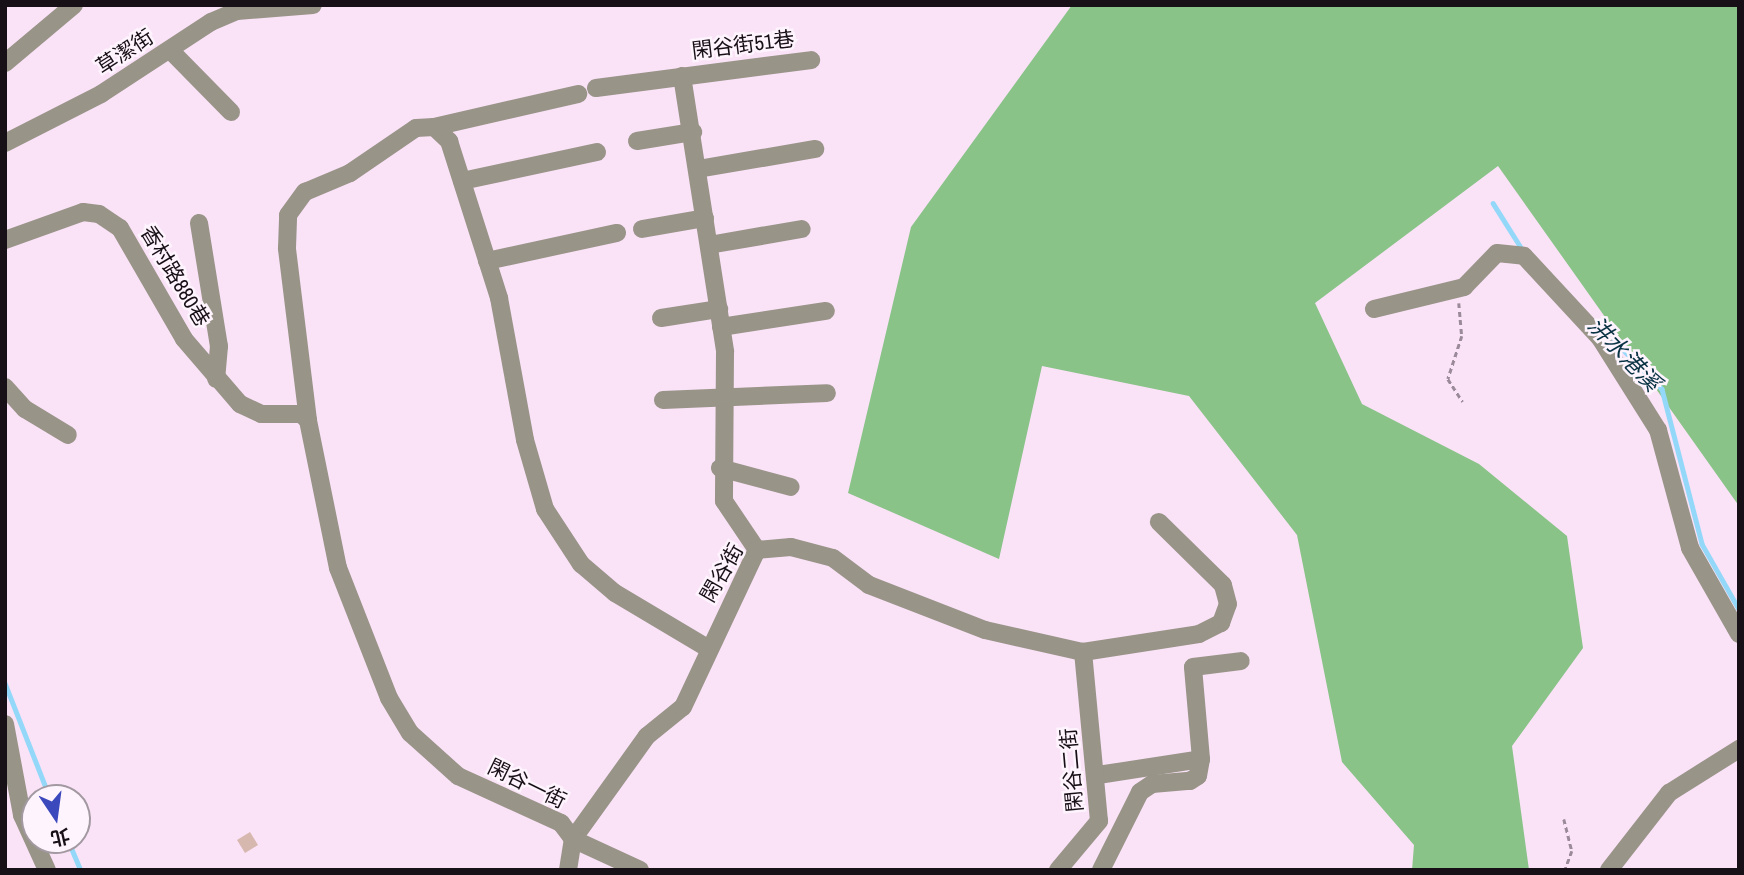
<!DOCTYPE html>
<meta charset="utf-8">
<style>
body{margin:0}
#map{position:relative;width:1744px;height:875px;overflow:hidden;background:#fae2f7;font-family:"Archivo Narrow","Noto Sans TC",sans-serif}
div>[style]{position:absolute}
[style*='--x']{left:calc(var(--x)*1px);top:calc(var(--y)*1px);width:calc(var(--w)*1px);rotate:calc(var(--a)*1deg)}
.forest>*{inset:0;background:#89c388}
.stream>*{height:4.5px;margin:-2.25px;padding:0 2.25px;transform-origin:2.25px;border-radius:2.25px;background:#94d8f9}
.building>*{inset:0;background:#d7b8af}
.path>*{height:2.5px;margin-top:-1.25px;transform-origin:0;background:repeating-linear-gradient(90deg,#9b8a99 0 5px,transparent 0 8.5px)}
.minor>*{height:18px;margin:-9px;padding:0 9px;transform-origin:9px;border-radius:9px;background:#989488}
span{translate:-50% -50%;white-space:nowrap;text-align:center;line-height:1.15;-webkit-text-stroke:5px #fef4fd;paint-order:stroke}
.street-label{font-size:21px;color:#181017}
.water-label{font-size:23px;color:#093243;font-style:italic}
.frame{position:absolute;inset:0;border:7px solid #181017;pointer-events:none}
.north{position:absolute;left:21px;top:784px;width:70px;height:70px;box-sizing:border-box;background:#fef4fd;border:2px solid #a299a1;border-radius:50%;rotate:167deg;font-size:19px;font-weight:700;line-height:28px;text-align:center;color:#181017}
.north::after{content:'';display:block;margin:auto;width:24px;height:32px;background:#3c49bd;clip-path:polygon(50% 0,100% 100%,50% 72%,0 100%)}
</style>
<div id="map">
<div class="forest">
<i style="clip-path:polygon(1072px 5px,1739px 5px,1739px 506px,1498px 166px,1315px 303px,1362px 404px,1479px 464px,1567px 536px,1583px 648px,1512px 746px,1529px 870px,1412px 870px,1414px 845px,1342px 762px,1297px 535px,1189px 396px,1042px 366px,999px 559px,848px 493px,911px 227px)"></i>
</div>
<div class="stream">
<i style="--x:1493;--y:203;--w:54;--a:57.8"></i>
<i style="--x:1605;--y:331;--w:81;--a:45.5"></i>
<i style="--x:1662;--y:389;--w:160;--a:75.5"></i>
<i style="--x:1702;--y:544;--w:75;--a:60.4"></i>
<i style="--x:5;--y:683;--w:123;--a:68.6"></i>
<i style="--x:68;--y:840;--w:33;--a:67"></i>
</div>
<div class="building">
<i style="clip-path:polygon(250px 832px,258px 845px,245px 853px,237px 840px)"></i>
</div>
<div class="path">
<i style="--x:1459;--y:303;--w:33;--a:85"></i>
<i style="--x:1462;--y:336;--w:45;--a:108"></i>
<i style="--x:1448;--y:379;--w:27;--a:57"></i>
<i style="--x:1564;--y:819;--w:33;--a:76"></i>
<i style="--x:1572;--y:851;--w:20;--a:110"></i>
</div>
<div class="minor">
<i style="--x:170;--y:50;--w:87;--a:45.5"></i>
<i style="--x:5;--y:63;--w:90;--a:-40"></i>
<i style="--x:682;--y:76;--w:279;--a:81.1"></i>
<i style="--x:725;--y:352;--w:149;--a:90.4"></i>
<i style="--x:724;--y:501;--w:59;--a:56"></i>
<i style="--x:596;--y:88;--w:217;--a:-7.4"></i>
<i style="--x:434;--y:127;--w:148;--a:-12.9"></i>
<i style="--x:637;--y:141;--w:57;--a:-9.1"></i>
<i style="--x:5;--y:143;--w:108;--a:-27"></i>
<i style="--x:101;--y:94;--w:131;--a:-33.2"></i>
<i style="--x:211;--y:22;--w:28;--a:-23"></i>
<i style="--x:237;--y:11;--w:76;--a:-4.5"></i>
<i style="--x:698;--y:169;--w:119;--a:-9.7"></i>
<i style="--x:462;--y:181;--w:138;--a:-12.1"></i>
<i style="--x:199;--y:223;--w:125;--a:80.8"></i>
<i style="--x:219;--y:346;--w:33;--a:95"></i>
<i style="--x:642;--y:229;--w:64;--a:-9.9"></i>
<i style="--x:5;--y:240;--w:83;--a:-19.7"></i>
<i style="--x:83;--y:212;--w:16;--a:7"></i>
<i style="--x:99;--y:214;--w:25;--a:34"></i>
<i style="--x:120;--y:228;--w:128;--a:60"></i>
<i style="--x:184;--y:339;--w:86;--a:49.3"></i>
<i style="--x:240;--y:404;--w:23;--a:25"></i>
<i style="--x:261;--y:414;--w:40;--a:0"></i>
<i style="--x:301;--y:414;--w:9;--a:41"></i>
<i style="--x:709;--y:245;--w:94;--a:-9.8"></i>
<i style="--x:487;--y:261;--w:133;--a:-12.2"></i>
<i style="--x:1374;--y:309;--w:93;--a:-13.7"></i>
<i style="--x:1464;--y:287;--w:47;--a:-45.9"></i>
<i style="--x:1497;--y:253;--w:27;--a:6"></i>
<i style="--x:1524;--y:256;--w:112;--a:47.2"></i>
<i style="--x:1600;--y:338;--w:109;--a:57.8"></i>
<i style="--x:1658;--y:430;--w:122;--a:74.8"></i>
<i style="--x:1690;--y:548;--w:99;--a:60.3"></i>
<i style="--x:661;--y:318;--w:59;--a:-8.8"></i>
<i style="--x:721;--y:327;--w:106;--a:-8.7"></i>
<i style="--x:5;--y:387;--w:30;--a:48"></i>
<i style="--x:25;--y:409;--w:50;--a:31.2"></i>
<i style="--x:663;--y:400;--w:164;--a:-2.4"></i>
<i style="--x:720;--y:468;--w:73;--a:15"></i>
<i style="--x:5;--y:724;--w:93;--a:79.4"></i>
<i style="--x:22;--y:815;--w:60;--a:65.6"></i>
<i style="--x:1098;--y:775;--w:104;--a:-8.8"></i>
<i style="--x:1201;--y:759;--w:92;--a:-95"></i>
<i style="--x:1193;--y:667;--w:48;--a:-7.1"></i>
<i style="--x:568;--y:870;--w:31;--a:-81"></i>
<i style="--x:573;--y:839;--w:127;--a:-54.3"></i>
<i style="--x:647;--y:736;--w:46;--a:-38.9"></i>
<i style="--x:683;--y:707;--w:174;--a:-64.8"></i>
<i style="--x:757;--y:550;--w:34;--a:-5"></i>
<i style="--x:791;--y:547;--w:43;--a:14.7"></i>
<i style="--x:833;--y:558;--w:45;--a:36.9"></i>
<i style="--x:869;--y:585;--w:124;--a:21.2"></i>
<i style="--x:985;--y:630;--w:100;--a:12.7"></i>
<i style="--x:1083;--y:652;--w:117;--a:-8.8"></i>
<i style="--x:1199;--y:634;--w:25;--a:-27"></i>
<i style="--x:1221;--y:623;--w:20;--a:-70"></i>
<i style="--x:1228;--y:604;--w:20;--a:-105"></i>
<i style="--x:1223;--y:585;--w:90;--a:-135.5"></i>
<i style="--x:640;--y:870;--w:74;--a:-155.2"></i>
<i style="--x:573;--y:839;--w:20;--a:-127"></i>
<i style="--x:561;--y:823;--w:113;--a:-155.5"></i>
<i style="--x:458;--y:776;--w:64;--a:-138.1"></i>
<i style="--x:410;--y:733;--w:41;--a:-121"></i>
<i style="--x:389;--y:698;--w:140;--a:-111.4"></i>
<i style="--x:338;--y:568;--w:151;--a:-101.5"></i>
<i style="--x:308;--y:420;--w:173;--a:-97"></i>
<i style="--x:287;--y:248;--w:33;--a:-88"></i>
<i style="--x:288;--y:215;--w:29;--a:-54"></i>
<i style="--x:305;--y:192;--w:49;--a:-22.9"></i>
<i style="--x:350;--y:173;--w:80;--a:-34.3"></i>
<i style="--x:416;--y:128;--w:18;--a:-3"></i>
<i style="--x:434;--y:127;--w:21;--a:43"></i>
<i style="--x:449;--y:141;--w:165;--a:72.3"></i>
<i style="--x:499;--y:298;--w:144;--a:79.6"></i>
<i style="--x:525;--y:440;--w:72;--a:73.8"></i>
<i style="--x:545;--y:509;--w:66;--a:56.8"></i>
<i style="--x:581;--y:564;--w:45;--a:40.5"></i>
<i style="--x:615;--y:593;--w:109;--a:30.8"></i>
<i style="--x:1058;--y:870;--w:64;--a:-50.1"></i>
<i style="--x:1099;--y:821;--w:170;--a:-95.4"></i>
<i style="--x:1101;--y:870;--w:87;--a:-63.4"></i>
<i style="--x:1140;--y:792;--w:14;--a:-34"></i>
<i style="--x:1152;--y:784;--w:38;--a:-5"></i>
<i style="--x:1190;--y:781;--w:9;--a:-32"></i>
<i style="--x:1198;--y:776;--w:17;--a:-80"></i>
<i style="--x:1609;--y:870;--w:98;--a:-52.1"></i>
<i style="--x:1669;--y:793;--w:83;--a:-32.2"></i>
</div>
<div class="street-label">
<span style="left:743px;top:45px;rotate:-7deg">閑谷街51巷</span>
<span style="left:125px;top:52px;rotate:-33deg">草潔街</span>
<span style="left:175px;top:276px;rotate:59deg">香村路880巷</span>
<span style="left:722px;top:573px;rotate:-60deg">閑谷街</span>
<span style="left:1072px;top:770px;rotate:-95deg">閑谷二街</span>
<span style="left:527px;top:784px;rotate:26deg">閑谷一街</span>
</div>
<div class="water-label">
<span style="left:1624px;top:354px;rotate:46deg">汫水港溪</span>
</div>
<div class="frame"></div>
<div class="north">北</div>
</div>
